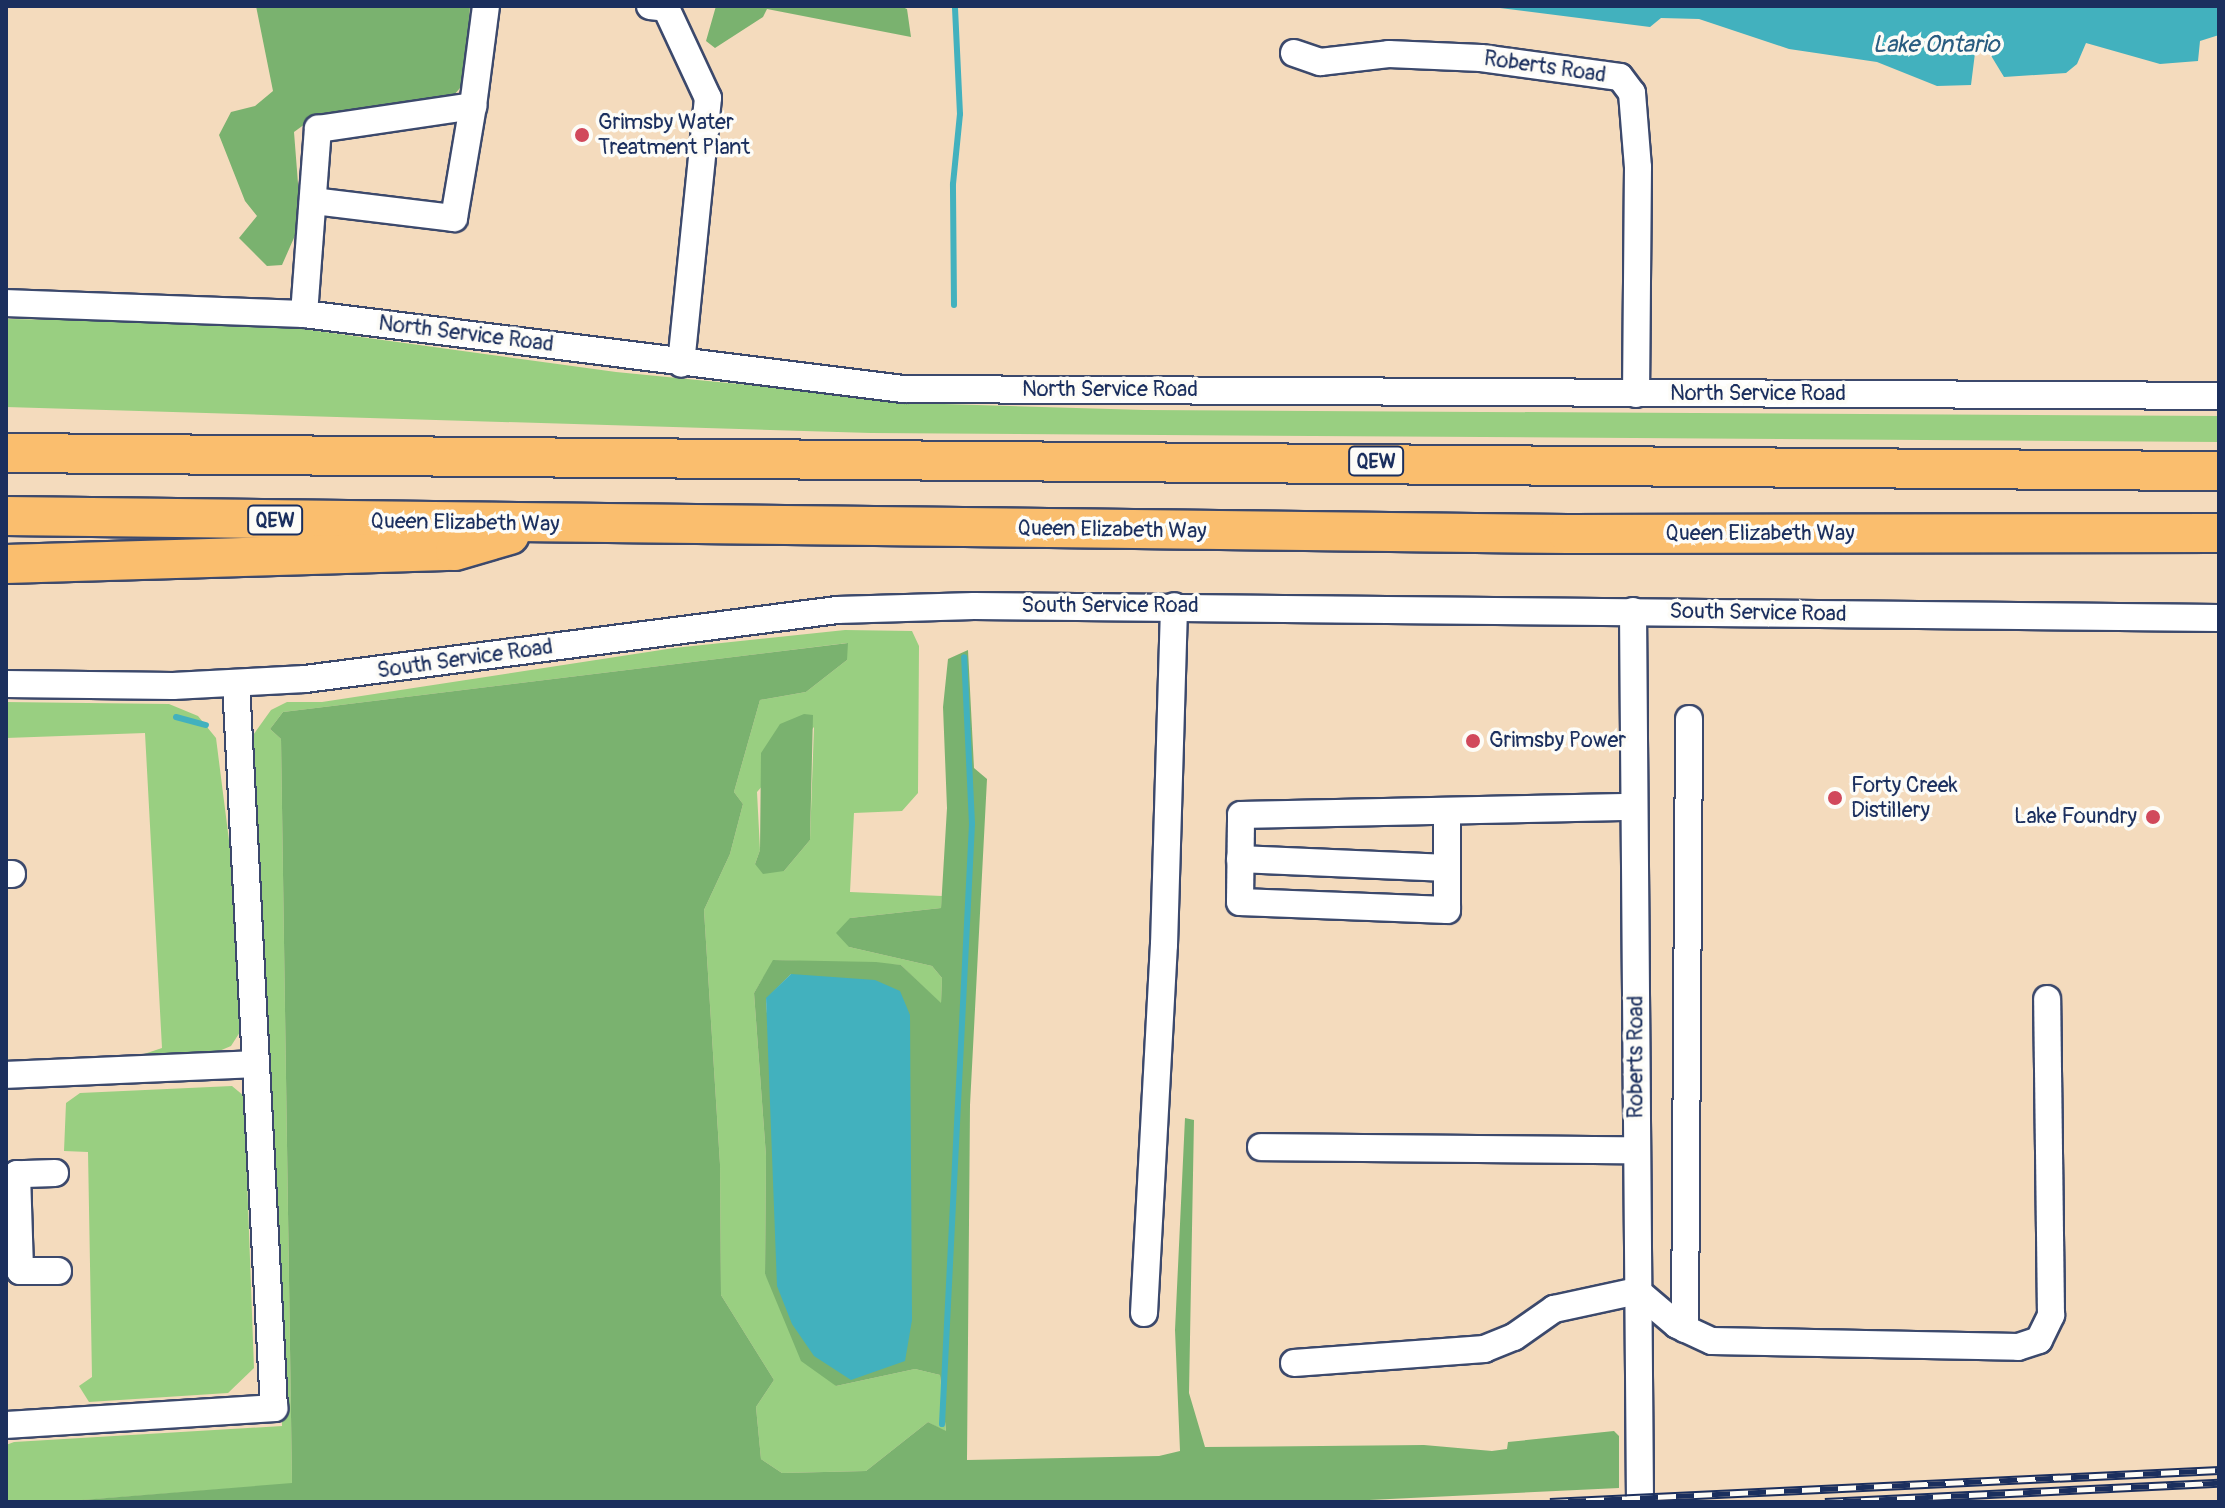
<!DOCTYPE html>
<style>
body{margin:0}
#map{position:relative;width:2225px;height:1508px;overflow:hidden;background:#f4dbbd;font-family:Pangolin,sans-serif}
div>[style]{position:absolute}
[style*='--x']{left:calc(var(--x)*1px);top:calc(var(--y)*1px);width:calc(var(--w)*1px);rotate:calc(var(--a)*1deg)}
.green>*{inset:0;background:#99cf81}
.forest>*{inset:0;background:#7ab26f}
.water>*{inset:0;background:#42b1be}
.stream>*{height:6px;margin:-3px;padding:0 3px;transform-origin:3px;border-radius:3px;background:#42b1be}
.roads{filter:drop-shadow(2px 0 #3c496c) drop-shadow(-2px 0 #3c496c) drop-shadow(0 2px #3c496c) drop-shadow(0 -2px #3c496c)}
.minor>*{height:26px;margin:-13px;padding:0 13px;transform-origin:13px;border-radius:13px;background:#fff}
.highway>*{height:38px;margin:-19px;padding:0 19px;transform-origin:19px;border-radius:19px;background:#fabe6e}
.rail>*{height:9px;margin-top:-4.5px;transform-origin:0;background:repeating-linear-gradient(90deg,#fdfcf7 0 18px,#1b2f5e 0 36px);box-sizing:border-box;border-block:2px solid #1b2f5e}
.dots>*{width:22px;height:22px;translate:-50% -50%;box-sizing:border-box;border:4px solid #fdfcf7;border-radius:50%}
span{translate:-50% -50%;white-space:nowrap;text-align:center;line-height:1.15;-webkit-text-stroke:7px #fdfcf7;paint-order:stroke}
.shield-label span{padding:2px 6px;background:#fdfcf7;border:2px solid;border-radius:6px;-webkit-text-stroke-width:0}
.shield-label{font-size:20px;color:#1b2f5e;font-weight:700}
.street-label{font-size:22px;color:#1b2f5e}
.poi-label{font-size:22px;color:#1b2f5e}
.left{translate:0 -50%;text-align:left}
.right{translate:-100% -50%;text-align:right}
.water-label{font-size:24px;color:#295c80;font-style:italic}
.frame{position:absolute;inset:0;border:8px solid #1b2f5e;pointer-events:none}
</style>
<div id="map">
<div class="green">
<i style="clip-path:polygon(6px 319px,259px 323px,616px 372px,944px 404px,1145px 410px,2219px 416px,2219px 442px,871px 433px,6px 407px)"></i>
<i style="clip-path:polygon(evenodd,845px 630px,912px 631px,919px 646px,918px 793px,902px 811px,854px 813px,850px 892px,942px 896px,941px 908px,850px 918px,849px 947px,932px 966px,942px 978px,941px 1004px,901px 965px,774px 960px,754px 993px,766px 1156px,765px 1274px,836px 1386px,915px 1369px,940px 1375px,946px 1432px,928px 1422px,866px 1471px,782px 1473px,761px 1459px,756px 1407px,774px 1380px,721px 1295px,720px 1164px,704px 910px,730px 854px,743px 804px,734px 792px,760px 700px,806px 692px,847px 660px,847px 643px,283px 712px,270px 729px,281px 739px,292px 1484px,57px 1502px,6px 1501px,6px 1445px,14px 1442px,282px 1426px,251px 738px,271px 710px,287px 702px,322px 702px,674px 648px,845px 630px,814px 727px,810px 840px,784px 871px,755px 864px,760px 850px,757px 792px,814px 727px)"></i>
<i style="clip-path:polygon(6px 702px,169px 704px,198px 716px,216px 738px,232px 864px,240px 1032px,231px 1046px,212px 1054px,144px 1054px,162px 1048px,145px 733px,6px 738px)"></i>
<i style="clip-path:polygon(232px 1086px,244px 1096px,254px 1368px,228px 1393px,89px 1402px,79px 1386px,92px 1377px,88px 1152px,64px 1151px,66px 1103px,80px 1093px)"></i>
</div>
<div class="forest">
<i style="clip-path:polygon(256px 6px,470px 6px,466px 81px,454px 95px,439px 104px,316px 116px,294px 132px,301px 222px,282px 265px,267px 266px,239px 238px,257px 216px,245px 201px,219px 135px,231px 112px,255px 106px,273px 91px)"></i>
<i style="clip-path:polygon(716px 6px,900px 6px,907px 9px,911px 37px,767px 9px,763px 17px,715px 48px,706px 41px)"></i>
<i style="clip-path:polygon(evenodd,848px 643px,847px 660px,806px 692px,760px 700px,734px 792px,743px 804px,730px 854px,704px 910px,720px 1164px,721px 1295px,774px 1380px,756px 1407px,761px 1459px,782px 1473px,866px 1471px,928px 1422px,946px 1431px,940px 1375px,915px 1369px,836px 1386px,801px 1361px,765px 1274px,766px 1156px,754px 993px,773px 960px,876px 962px,901px 965px,941px 1003px,942px 978px,932px 966px,849px 947px,836px 933px,850px 918px,941px 908px,947px 808px,943px 707px,948px 659px,968px 650px,974px 768px,987px 779px,970px 1105px,967px 1460px,1159px 1456px,1180px 1451px,1175px 1330px,1185px 1118px,1194px 1120px,1189px 1393px,1205px 1447px,1424px 1445px,1492px 1451px,1507px 1449px,1508px 1442px,1614px 1431px,1619px 1436px,1619px 1488px,1327px 1502px,57px 1502px,292px 1483px,281px 739px,270px 729px,283px 712px,848px 643px,791px 974px,771px 1073px,766px 999px,791px 974px)"></i>
<i style="clip-path:polygon(804px 714px,813px 715px,810px 840px,784px 871px,763px 874px,755px 864px,760px 850px,761px 753px,780px 724px)"></i>
</div>
<div class="water">
<i style="clip-path:polygon(1484px 6px,2219px 6px,2219px 35px,2200px 41px,2198px 61px,2160px 64px,2086px 43px,2077px 64px,2066px 73px,2004px 77px,1987px 49px,1975px 53px,1971px 85px,1937px 86px,1877px 62px,1789px 49px,1699px 19px,1661px 18px,1650px 27px)"></i>
<i style="clip-path:polygon(791px 974px,875px 980px,900px 991px,910px 1015px,912px 1320px,905px 1361px,851px 1380px,814px 1356px,792px 1324px,777px 1286px,766px 998px)"></i>
</div>
<div class="stream">
<i style="--x:954;--y:305;--w:121;--a:-90.5"></i>
<i style="--x:953;--y:184;--w:70;--a:-84.3"></i>
<i style="--x:960;--y:114;--w:108;--a:-92.7"></i>
<i style="--x:176;--y:717;--w:31;--a:15"></i>
<i style="--x:942;--y:1424;--w:601;--a:-87.14"></i>
<i style="--x:972;--y:824;--w:167;--a:-92.7"></i>
</div>
<div class="roads">
<div class="minor">
<i style="--x:650;--y:6;--w:16;--a:7"></i>
<i style="--x:666;--y:8;--w:99;--a:65"></i>
<i style="--x:708;--y:98;--w:267;--a:95.8"></i>
<i style="--x:1294;--y:53;--w:28;--a:19"></i>
<i style="--x:1320;--y:62;--w:69;--a:-6.6"></i>
<i style="--x:1389;--y:54;--w:92;--a:2.5"></i>
<i style="--x:1481;--y:58;--w:140;--a:7.8"></i>
<i style="--x:1620;--y:77;--w:20;--a:53"></i>
<i style="--x:1632;--y:93;--w:74;--a:85.4"></i>
<i style="--x:1638;--y:167;--w:227;--a:90.5"></i>
<i style="--x:313;--y:201;--w:142;--a:6.9"></i>
<i style="--x:454;--y:218;--w:114;--a:-80.4"></i>
<i style="--x:6;--y:303;--w:298;--a:2.1"></i>
<i style="--x:304;--y:314;--w:604;--a:7.14"></i>
<i style="--x:903;--y:389;--w:1316;--a:0.3"></i>
<i style="--x:304;--y:314;--w:186;--a:-85.7"></i>
<i style="--x:318;--y:129;--w:157;--a:-8.4"></i>
<i style="--x:473;--y:106;--w:101;--a:-82.6"></i>
<i style="--x:1633;--y:611;--w:891;--a:89.55"></i>
<i style="--x:6;--y:684;--w:167;--a:0.7"></i>
<i style="--x:173;--y:686;--w:132;--a:-3"></i>
<i style="--x:305;--y:679;--w:536;--a:-7.39"></i>
<i style="--x:837;--y:610;--w:137;--a:-1.7"></i>
<i style="--x:974;--y:606;--w:1245;--a:0.55"></i>
<i style="--x:1447;--y:811;--w:99;--a:90"></i>
<i style="--x:1447;--y:910;--w:207;--a:-177.8"></i>
<i style="--x:1240;--y:902;--w:87;--a:-89.3"></i>
<i style="--x:1241;--y:815;--w:393;--a:-1.2"></i>
<i style="--x:1240;--y:859;--w:207;--a:2.5"></i>
<i style="--x:6;--y:874;--w:6;--a:0"></i>
<i style="--x:6;--y:1075;--w:250;--a:-2.5"></i>
<i style="--x:1261;--y:1147;--w:376;--a:0.5"></i>
<i style="--x:55;--y:1173;--w:38;--a:178"></i>
<i style="--x:17;--y:1174;--w:97;--a:88.2"></i>
<i style="--x:20;--y:1271;--w:38;--a:0"></i>
<i style="--x:1144;--y:1313;--w:369;--a:-86.9"></i>
<i style="--x:1164;--y:945;--w:339;--a:-88.3"></i>
<i style="--x:1685;--y:1329;--w:610;--a:-89.62"></i>
<i style="--x:1294;--y:1363;--w:191;--a:-4.2"></i>
<i style="--x:1484;--y:1349;--w:32;--a:-22"></i>
<i style="--x:1514;--y:1337;--w:49;--a:-35"></i>
<i style="--x:1554;--y:1309;--w:85;--a:-12.2"></i>
<i style="--x:1637;--y:1291;--w:52;--a:40.4"></i>
<i style="--x:1677;--y:1325;--w:38;--a:25"></i>
<i style="--x:1712;--y:1341;--w:306;--a:1.1"></i>
<i style="--x:2018;--y:1347;--w:22;--a:-18"></i>
<i style="--x:2039;--y:1340;--w:28;--a:-64"></i>
<i style="--x:2051;--y:1315;--w:316;--a:-90.7"></i>
<i style="--x:6;--y:1425;--w:269;--a:-3.6"></i>
<i style="--x:274;--y:1408;--w:725;--a:-93"></i>
</div>
<div class="highway">
<i style="--x:6;--y:453;--w:2213;--a:0.47"></i>
<i style="--x:6;--y:516;--w:1562;--a:0.66"></i>
<i style="--x:1568;--y:534;--w:651;--a:-0.09"></i>
<i style="--x:6;--y:564;--w:449;--a:-1.7"></i>
<i style="--x:455;--y:551;--w:57;--a:-16.2"></i>
</div>
</div>
<div class="rail">
<i style="--x:1550;--y:1502;--w:670;--a:-2.74"></i>
<i style="--x:1825;--y:1502;--w:394;--a:-2.8"></i>
</div>
<div class="dots">
<i style="left:582px;top:135px;background:#d1495b"></i>
<i style="left:1473px;top:741px;background:#d1495b"></i>
<i style="left:1835px;top:798px;background:#d1495b"></i>
<i style="left:2153px;top:817px;background:#d1495b"></i>
</div>
<div class="shield-label">
<span style="left:1376px;top:461px">QEW</span>
<span style="left:275px;top:520px">QEW</span>
</div>
<div class="street-label">
<span style="left:1545px;top:67px;rotate:8deg">Roberts Road</span>
<span style="left:466px;top:334px;rotate:7deg">North Service Road</span>
<span style="left:1110px;top:390px">North Service Road</span>
<span style="left:1758px;top:394px">North Service Road</span>
<span style="left:465px;top:523px;rotate:1deg">Queen Elizabeth Way</span>
<span style="left:1112px;top:530px;rotate:1deg">Queen Elizabeth Way</span>
<span style="left:1760px;top:534px">Queen Elizabeth Way</span>
<span style="left:1110px;top:606px">South Service Road</span>
<span style="left:1758px;top:613px;rotate:1deg">South Service Road</span>
<span style="left:465px;top:659px;rotate:-8deg">South Service Road</span>
<span style="left:1636px;top:1057px;rotate:-90deg">Roberts Road</span>
</div>
<div class="poi-label">
<span class="left" style="left:598px;top:135px">Grimsby Water<br>Treatment Plant</span>
<span class="left" style="left:1489px;top:741px">Grimsby Power</span>
<span class="left" style="left:1851px;top:798px">Forty Creek<br>Distillery</span>
<span class="right" style="left:2137px;top:817px">Lake Foundry</span>
</div>
<div class="water-label">
<span style="left:1936px;top:45px">Lake Ontario</span>
</div>
<div class="frame"></div>
</div>
